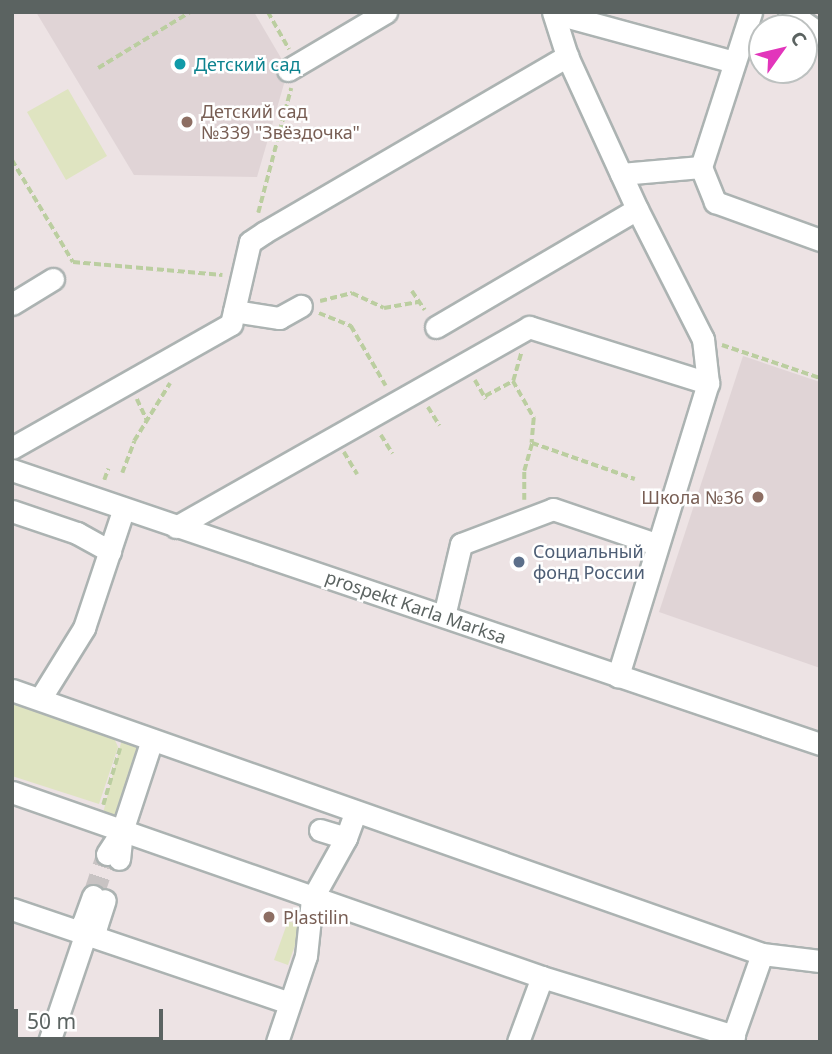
<!DOCTYPE html>
<meta charset="utf-8">
<style>
body{margin:0}
#map{position:relative;width:832px;height:1054px;overflow:hidden;background:#ede3e4;font-family:"Noto Sans",sans-serif}
div>[style]{position:absolute}
[style*='--x']{left:calc(var(--x)*1px);top:calc(var(--y)*1px);width:calc(var(--w)*1px);rotate:calc(var(--a)*1deg)}
.education>*{inset:0;background:#e0d4d6}
.green>*{inset:0;background:#dfe4c1}
.minor-tunnel>*{height:21px;margin-top:-10.5px;transform-origin:0;background:repeating-linear-gradient(90deg,#c8c3c3 0 21px,transparent 0 31px)}
.path>*{height:3.5px;margin-top:-1.75px;transform-origin:0;background:repeating-linear-gradient(90deg,#bbcea0 0 7px,transparent 0 10.5px)}
.roads{filter:drop-shadow(2px 0 #acb3b2) drop-shadow(-2px 0 #acb3b2) drop-shadow(0 2px #acb3b2) drop-shadow(0 -2px #acb3b2)}
.minor>*{height:21px;margin:-10.5px;padding:0 10.5px;transform-origin:10.5px;border-radius:10.5px;background:#fff}
.dots>*{width:19px;height:19px;translate:-50% -50%;box-sizing:border-box;border:4px solid #fff;border-radius:50%}
span{translate:-50% -50%;white-space:nowrap;text-align:center;line-height:1.15;-webkit-text-stroke:5px #fff;paint-order:stroke}
.culture-label{font-size:18px;color:#0d838f}
.left{translate:0 -50%;text-align:left}
.education-label{font-size:18px;color:#785e54}
.right{translate:-100% -50%;text-align:right}
.service-label{font-size:18px;color:#4e5e75}
.street-label{font-size:18px;color:#5b6361}
.frame{position:absolute;inset:0;border:14px solid #5b6361;pointer-events:none}
.north{position:absolute;left:748px;top:14px;width:70px;height:70px;box-sizing:border-box;background:#fff;border:2px solid #bdc1c0;border-radius:50%;rotate:56deg;font-size:19px;font-weight:700;line-height:28px;text-align:center;color:#5b6361}
.north::after{content:'';display:block;margin:auto;width:24px;height:32px;background:#e235bb;clip-path:polygon(50% 0,100% 100%,50% 72%,0 100%)}
.scale{position:absolute;left:14px;top:1009px;width:149px;height:32px;box-sizing:border-box;border:4px solid #5b6361;border-top:0;padding-left:9px;font-size:21px;line-height:24px;white-space:nowrap;color:#5b6361;-webkit-text-stroke:5px #fff;paint-order:stroke}
</style>
<div id="map">
<div class="education">
<i style="clip-path:polygon(36px 12px,254px 12px,288px 70px,257px 177px,134px 175px)"></i>
<i style="clip-path:polygon(743px 356px,820px 382px,820px 668px,659px 612px)"></i>
</div>
<div class="green">
<i style="clip-path:polygon(68px 89px,107px 156px,66px 180px,27px 112px)"></i>
<i style="clip-path:polygon(12px 702px,114px 738px,118px 747px,99px 804px,12px 776px)"></i>
<i style="clip-path:polygon(122px 739px,134px 741px,137px 747px,113px 821px,102px 817px)"></i>
<i style="clip-path:polygon(288px 921px,302px 926px,288px 965px,274px 960px)"></i>
</div>
<div class="minor-tunnel">
<i style="--x:93;--y:896;--w:44;--a:-71.6"></i>
</div>
<div class="path">
<i style="--x:268;--y:12;--w:43;--a:60.4"></i>
<i style="--x:98;--y:68;--w:108;--a:-31.3"></i>
<i style="--x:12;--y:160;--w:119;--a:59.1"></i>
<i style="--x:73;--y:262;--w:150;--a:5"></i>
<i style="--x:258;--y:213;--w:129;--a:-75.2"></i>
<i style="--x:412;--y:291;--w:23;--a:56"></i>
<i style="--x:320;--y:301;--w:33;--a:-14"></i>
<i style="--x:352;--y:293;--w:35;--a:25"></i>
<i style="--x:384;--y:308;--w:36;--a:-10"></i>
<i style="--x:319;--y:313;--w:35;--a:22"></i>
<i style="--x:351;--y:326;--w:69;--a:59.7"></i>
<i style="--x:722;--y:345;--w:103;--a:18.6"></i>
<i style="--x:475;--y:380;--w:22;--a:60"></i>
<i style="--x:513;--y:381;--w:43;--a:60.4"></i>
<i style="--x:534;--y:418;--w:25;--a:95"></i>
<i style="--x:532;--y:443;--w:109;--a:19.3"></i>
<i style="--x:485;--y:396;--w:32;--a:-28"></i>
<i style="--x:513;--y:381;--w:29;--a:-74"></i>
<i style="--x:137;--y:399;--w:23;--a:65"></i>
<i style="--x:428;--y:407;--w:22;--a:58"></i>
<i style="--x:381;--y:435;--w:22;--a:58"></i>
<i style="--x:344;--y:452;--w:26;--a:59"></i>
<i style="--x:122;--y:473;--w:34;--a:-69"></i>
<i style="--x:134;--y:441;--w:68;--a:-58.2"></i>
<i style="--x:104;--y:480;--w:12;--a:-70"></i>
<i style="--x:524;--y:500;--w:29;--a:-90"></i>
<i style="--x:524;--y:471;--w:29;--a:-74"></i>
<i style="--x:103;--y:805;--w:59;--a:-73.4"></i>
</div>
<div class="roads">
<div class="minor">
<i style="--x:553;--y:12;--w:46;--a:72.3"></i>
<i style="--x:567;--y:56;--w:168;--a:65.4"></i>
<i style="--x:637;--y:209;--w:146;--a:63.1"></i>
<i style="--x:703;--y:339;--w:44;--a:83.5"></i>
<i style="--x:708;--y:383;--w:307;--a:107.1"></i>
<i style="--x:789;--y:12;--w:38;--a:35"></i>
<i style="--x:554;--y:13;--w:187;--a:15.2"></i>
<i style="--x:288;--y:70;--w:114;--a:-30.6"></i>
<i style="--x:701;--y:167;--w:38;--a:68"></i>
<i style="--x:715;--y:202;--w:112;--a:19.9"></i>
<i style="--x:621;--y:174;--w:80;--a:-5"></i>
<i style="--x:701;--y:167;--w:163;--a:-72.1"></i>
<i style="--x:12;--y:304;--w:48;--a:-31.4"></i>
<i style="--x:234;--y:311;--w:46;--a:8.8"></i>
<i style="--x:279;--y:318;--w:25;--a:-29"></i>
<i style="--x:436;--y:327;--w:233;--a:-30.4"></i>
<i style="--x:12;--y:448;--w:252;--a:-29.5"></i>
<i style="--x:231;--y:324;--w:84;--a:-77"></i>
<i style="--x:250;--y:242;--w:18;--a:-34"></i>
<i style="--x:265;--y:232;--w:350;--a:-30.2"></i>
<i style="--x:12;--y:470;--w:853;--a:18.73"></i>
<i style="--x:12;--y:511;--w:69;--a:18.7"></i>
<i style="--x:77;--y:533;--w:38;--a:29"></i>
<i style="--x:176;--y:527;--w:406;--a:-29.5"></i>
<i style="--x:529;--y:327;--w:188;--a:17.4"></i>
<i style="--x:444;--y:616;--w:74;--a:-76.7"></i>
<i style="--x:461;--y:544;--w:98;--a:-20.8"></i>
<i style="--x:553;--y:509;--w:109;--a:18.8"></i>
<i style="--x:12;--y:690;--w:795;--a:19.39"></i>
<i style="--x:762;--y:954;--w:58;--a:6.9"></i>
<i style="--x:40;--y:699;--w:84;--a:-58.2"></i>
<i style="--x:84;--y:628;--w:126;--a:-71.6"></i>
<i style="--x:12;--y:792;--w:561;--a:19.24"></i>
<i style="--x:542;--y:977;--w:69;--a:110.3"></i>
<i style="--x:320;--y:830;--w:27;--a:17"></i>
<i style="--x:122;--y:831;--w:96;--a:-71.8"></i>
<i style="--x:107;--y:854;--w:27;--a:-57"></i>
<i style="--x:122;--y:831;--w:28;--a:96"></i>
<i style="--x:93;--y:896;--w:29;--a:110"></i>
<i style="--x:83;--y:923;--w:10;--a:73"></i>
<i style="--x:86;--y:933;--w:12;--a:-31"></i>
<i style="--x:96;--y:927;--w:28;--a:-72"></i>
<i style="--x:12;--y:909;--w:293;--a:18.7"></i>
<i style="--x:542;--y:977;--w:201;--a:17.1"></i>
<i style="--x:49;--y:1042;--w:115;--a:-71.3"></i>
<i style="--x:277;--y:1042;--w:91;--a:-71.4"></i>
<i style="--x:306;--y:956;--w:57;--a:-84"></i>
<i style="--x:312;--y:899;--w:70;--a:-60.9"></i>
<i style="--x:346;--y:838;--w:27;--a:-70"></i>
<i style="--x:731;--y:1042;--w:93;--a:-70.6"></i>
</div>
</div>
<div class="dots">
<i style="left:180px;top:64px;background:#0f9aa8"></i>
<i style="left:187px;top:122px;background:#8d6e63"></i>
<i style="left:758px;top:497px;background:#8d6e63"></i>
<i style="left:519px;top:562px;background:#5c6f8a"></i>
<i style="left:269px;top:917px;background:#8d6e63"></i>
</div>
<div class="culture-label">
<span class="left" style="left:194px;top:64px">Детский сад</span>
</div>
<div class="education-label">
<span class="left" style="left:201px;top:122px">Детский сад<br>№339 "Звёздочка"</span>
<span class="right" style="left:744px;top:497px">Школа №36</span>
<span class="left" style="left:283px;top:917px">Plastilin</span>
</div>
<div class="service-label">
<span class="left" style="left:533px;top:562px">Социальный<br>фонд России</span>
</div>
<div class="street-label">
<span style="left:416px;top:607px;rotate:19deg">prospekt Karla Marksa</span>
</div>
<div class="frame"></div>
<div class="north">С</div>
<div class="scale">50 m</div>
</div>
